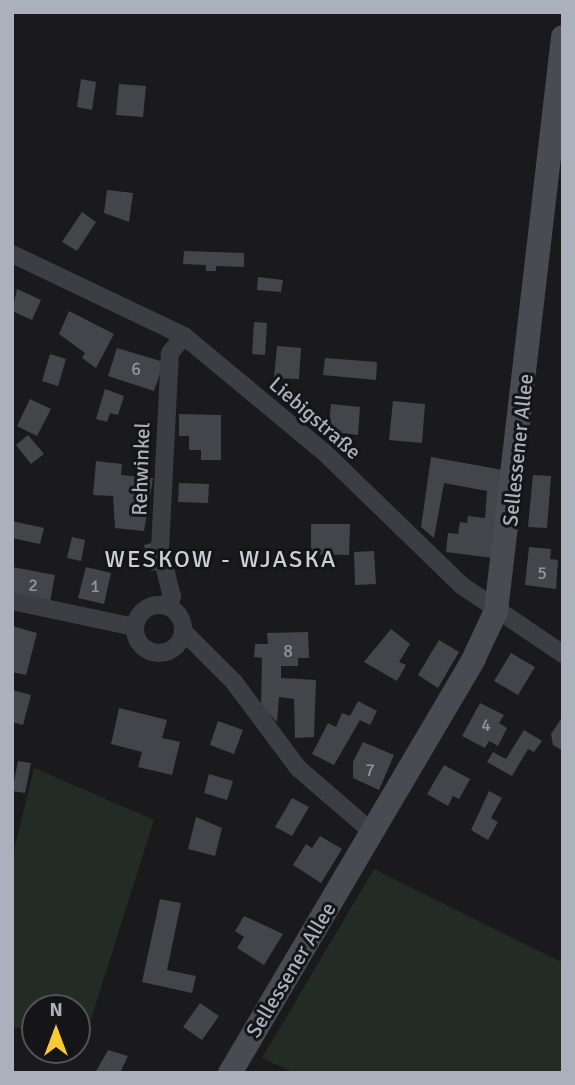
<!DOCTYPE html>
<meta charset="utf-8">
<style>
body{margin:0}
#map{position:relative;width:575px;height:1085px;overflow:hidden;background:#1a1a1d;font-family:Signika,sans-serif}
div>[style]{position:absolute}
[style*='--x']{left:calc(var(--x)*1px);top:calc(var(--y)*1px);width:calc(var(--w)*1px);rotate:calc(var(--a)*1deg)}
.green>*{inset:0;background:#222b24}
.building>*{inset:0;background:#44454a}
.street>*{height:18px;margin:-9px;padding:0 9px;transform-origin:9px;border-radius:9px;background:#3d3d44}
.street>.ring{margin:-9px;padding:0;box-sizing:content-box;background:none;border:18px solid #3d3d44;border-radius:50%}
.secondary>*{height:24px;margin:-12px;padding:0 12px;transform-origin:12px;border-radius:12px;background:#494a52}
span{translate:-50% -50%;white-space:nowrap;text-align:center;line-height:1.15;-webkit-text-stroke:6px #151518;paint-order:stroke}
.number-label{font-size:18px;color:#9295a0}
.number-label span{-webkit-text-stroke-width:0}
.street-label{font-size:21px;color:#acb0bd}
.quarter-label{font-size:24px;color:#cdcfd8;letter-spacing:2px}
.frame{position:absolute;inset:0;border:14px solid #acb0bd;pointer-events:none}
.north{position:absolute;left:21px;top:994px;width:70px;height:70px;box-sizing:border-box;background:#151518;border:2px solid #51535a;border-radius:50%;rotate:0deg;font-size:19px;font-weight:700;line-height:28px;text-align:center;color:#acb0bd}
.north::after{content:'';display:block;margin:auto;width:24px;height:32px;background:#fac934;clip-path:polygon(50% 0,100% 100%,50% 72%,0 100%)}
</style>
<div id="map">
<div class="green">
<i style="clip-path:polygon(34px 768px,154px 820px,85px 1038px,77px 1037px,77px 1008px,35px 1008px,35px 1030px,12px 1027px,12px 858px)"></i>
<i style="clip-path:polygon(374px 869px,563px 963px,563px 1073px,295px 1073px,262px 1058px)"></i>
</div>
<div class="building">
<i style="clip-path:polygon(81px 79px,96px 82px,92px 110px,77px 107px)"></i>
<i style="clip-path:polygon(119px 84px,146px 86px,143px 117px,116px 115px)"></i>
<i style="clip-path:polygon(107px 190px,133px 193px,129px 222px,104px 213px)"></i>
<i style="clip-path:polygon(82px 212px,96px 222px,77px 251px,62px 242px)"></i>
<i style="clip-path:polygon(184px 251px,244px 253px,244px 267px,216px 266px,216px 271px,206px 271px,206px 265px,183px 264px)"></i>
<i style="clip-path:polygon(258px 277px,283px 280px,281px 292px,257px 290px)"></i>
<i style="clip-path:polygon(17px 289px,41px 300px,32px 320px,12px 311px)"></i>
<i style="clip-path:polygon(69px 311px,114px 334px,96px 368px,82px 358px,85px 353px,59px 334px)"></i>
<i style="clip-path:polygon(254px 322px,267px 323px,265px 355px,252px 354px)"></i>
<i style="clip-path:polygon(277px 346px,301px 348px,299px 379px,274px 378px)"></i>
<i style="clip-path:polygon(117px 348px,164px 362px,154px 391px,108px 376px)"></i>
<i style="clip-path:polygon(50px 354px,66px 359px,58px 386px,42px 381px)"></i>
<i style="clip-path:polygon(325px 358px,377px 362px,376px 380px,323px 375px)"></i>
<i style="clip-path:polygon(105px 389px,124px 396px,118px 415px,110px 413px,107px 422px,96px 419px)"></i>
<i style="clip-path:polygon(30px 399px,51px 409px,37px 436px,17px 426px)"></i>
<i style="clip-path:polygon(393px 401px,425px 404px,422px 443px,389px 440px)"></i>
<i style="clip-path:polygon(331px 404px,360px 407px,358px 435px,333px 432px,334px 426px,329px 425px)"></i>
<i style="clip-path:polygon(179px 414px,221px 415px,221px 460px,201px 460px,201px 450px,189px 450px,189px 436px,179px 436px)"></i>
<i style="clip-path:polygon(28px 435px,44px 454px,31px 464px,16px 445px)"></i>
<i style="clip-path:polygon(431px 457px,503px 470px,493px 558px,446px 552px,448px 533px,458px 534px,460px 522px,467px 523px,468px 516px,485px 518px,487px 491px,444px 483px,434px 538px,421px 527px)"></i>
<i style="clip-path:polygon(96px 461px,122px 464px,121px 475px,153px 478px,144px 531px,115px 528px,113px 496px,93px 495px)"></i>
<i style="clip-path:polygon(533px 475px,551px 476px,547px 528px,528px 527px)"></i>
<i style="clip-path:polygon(179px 483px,209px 484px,208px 503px,178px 502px)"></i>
<i style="clip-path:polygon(12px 521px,44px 528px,40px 544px,12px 538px)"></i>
<i style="clip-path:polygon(311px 524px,350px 524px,349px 555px,311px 554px)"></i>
<i style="clip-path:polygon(72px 537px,85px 540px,81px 561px,67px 558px)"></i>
<i style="clip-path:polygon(156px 542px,163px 568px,151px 571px,144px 545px)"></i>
<i style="clip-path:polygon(529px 547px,551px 549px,550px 559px,558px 560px,556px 589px,525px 585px)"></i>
<i style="clip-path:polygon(374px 551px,376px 584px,355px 585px,354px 552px)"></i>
<i style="clip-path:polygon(12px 567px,55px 575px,50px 602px,12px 595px)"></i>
<i style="clip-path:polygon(86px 567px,111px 573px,104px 604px,78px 598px)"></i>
<i style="clip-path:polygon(12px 626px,37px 633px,26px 675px,12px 672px)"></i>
<i style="clip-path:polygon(391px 629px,410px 644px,399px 662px,406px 665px,397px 681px,364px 662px)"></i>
<i style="clip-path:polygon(308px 632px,309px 658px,298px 658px,298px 666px,281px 666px,281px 678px,316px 680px,314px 737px,295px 738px,294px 699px,279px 697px,277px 722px,261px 706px,262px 658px,254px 657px,255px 644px,268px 644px,267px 633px)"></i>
<i style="clip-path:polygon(439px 640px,459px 652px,438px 688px,418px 675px)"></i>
<i style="clip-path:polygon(511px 653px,535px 667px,518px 695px,494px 681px)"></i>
<i style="clip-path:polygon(12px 690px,31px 695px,23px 725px,12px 722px)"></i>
<i style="clip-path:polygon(358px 701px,377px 711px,370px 725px,360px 720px,334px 765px,312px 754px,328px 723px,336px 727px,342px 713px,350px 716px)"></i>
<i style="clip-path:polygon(480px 703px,504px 715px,499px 723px,507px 728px,498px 746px,489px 741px,485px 748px,462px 736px)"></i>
<i style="clip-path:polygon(119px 708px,167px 720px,162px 738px,180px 742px,172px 775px,138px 767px,142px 752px,111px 744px)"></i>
<i style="clip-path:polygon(563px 716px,563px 751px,553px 745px,551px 734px)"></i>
<i style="clip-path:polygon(218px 721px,243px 730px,234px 754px,210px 745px)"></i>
<i style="clip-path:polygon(524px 730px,542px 741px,534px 752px,528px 749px,512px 776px,487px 762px,493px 752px,506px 759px)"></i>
<i style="clip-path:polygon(363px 742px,394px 755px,379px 790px,353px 778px,353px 762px)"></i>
<i style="clip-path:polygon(18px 761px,31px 763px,25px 793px,12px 791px)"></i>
<i style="clip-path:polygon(444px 765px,470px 779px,459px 799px,453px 796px,448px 806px,427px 794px)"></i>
<i style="clip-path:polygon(209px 774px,233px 781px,227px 800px,204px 793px)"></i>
<i style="clip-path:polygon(489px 791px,502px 798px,491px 818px,498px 822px,488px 840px,471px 830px)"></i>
<i style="clip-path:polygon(292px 798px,309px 807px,292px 836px,275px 827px)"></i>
<i style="clip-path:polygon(196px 817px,222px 828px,215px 856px,188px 849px)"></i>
<i style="clip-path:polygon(320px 836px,342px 849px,321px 883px,293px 865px,306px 844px,312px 848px)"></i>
<i style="clip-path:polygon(160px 899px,181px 903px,167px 970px,196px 976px,192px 993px,142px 982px)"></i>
<i style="clip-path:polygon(244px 916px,283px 934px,264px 965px,237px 948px,244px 937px,235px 931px)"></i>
<i style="clip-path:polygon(200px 1003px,219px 1016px,202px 1040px,183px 1027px)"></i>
<i style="clip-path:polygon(108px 1050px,128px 1056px,120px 1073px,95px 1073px)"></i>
</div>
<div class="street">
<i style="--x:12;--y:254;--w:191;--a:25.5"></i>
<i style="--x:184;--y:336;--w:183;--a:39.7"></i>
<i style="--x:325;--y:453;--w:190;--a:44.1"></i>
<i style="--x:461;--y:585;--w:123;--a:34.1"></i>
<i style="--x:12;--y:601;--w:125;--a:12"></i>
<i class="ring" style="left:135px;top:605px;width:30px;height:30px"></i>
<i style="--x:165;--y:605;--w:11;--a:-49"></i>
<i style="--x:172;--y:597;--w:49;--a:-104"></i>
<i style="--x:160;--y:549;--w:196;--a:-87.1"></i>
<i style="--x:170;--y:353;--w:22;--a:-51"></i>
<i style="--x:183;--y:631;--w:72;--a:45"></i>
<i style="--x:234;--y:682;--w:107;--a:53.3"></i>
<i style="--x:298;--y:768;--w:96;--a:40.8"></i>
</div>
<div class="secondary">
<i style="--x:230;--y:1073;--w:481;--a:-59.5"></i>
<i style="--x:474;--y:658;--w:52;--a:-64.9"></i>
<i style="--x:496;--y:611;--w:578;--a:-83.34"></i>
</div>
<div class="number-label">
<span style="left:136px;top:369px">6</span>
<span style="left:542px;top:573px">5</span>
<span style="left:33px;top:585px">2</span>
<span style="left:95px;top:586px">1</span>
<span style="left:288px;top:651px">8</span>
<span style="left:486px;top:725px">4</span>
<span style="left:370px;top:770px">7</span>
</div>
<div class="street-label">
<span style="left:315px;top:418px;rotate:41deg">Liebigstraße</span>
<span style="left:518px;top:450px;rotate:-84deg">Sellessener Allee</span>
<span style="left:141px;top:469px;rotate:-88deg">Rehwinkel</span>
<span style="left:291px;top:970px;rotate:-59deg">Sellessener Allee</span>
</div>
<div class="quarter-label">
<span style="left:221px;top:560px">WESKOW - WJASKA</span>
</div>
<div class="frame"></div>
<div class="north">N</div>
</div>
